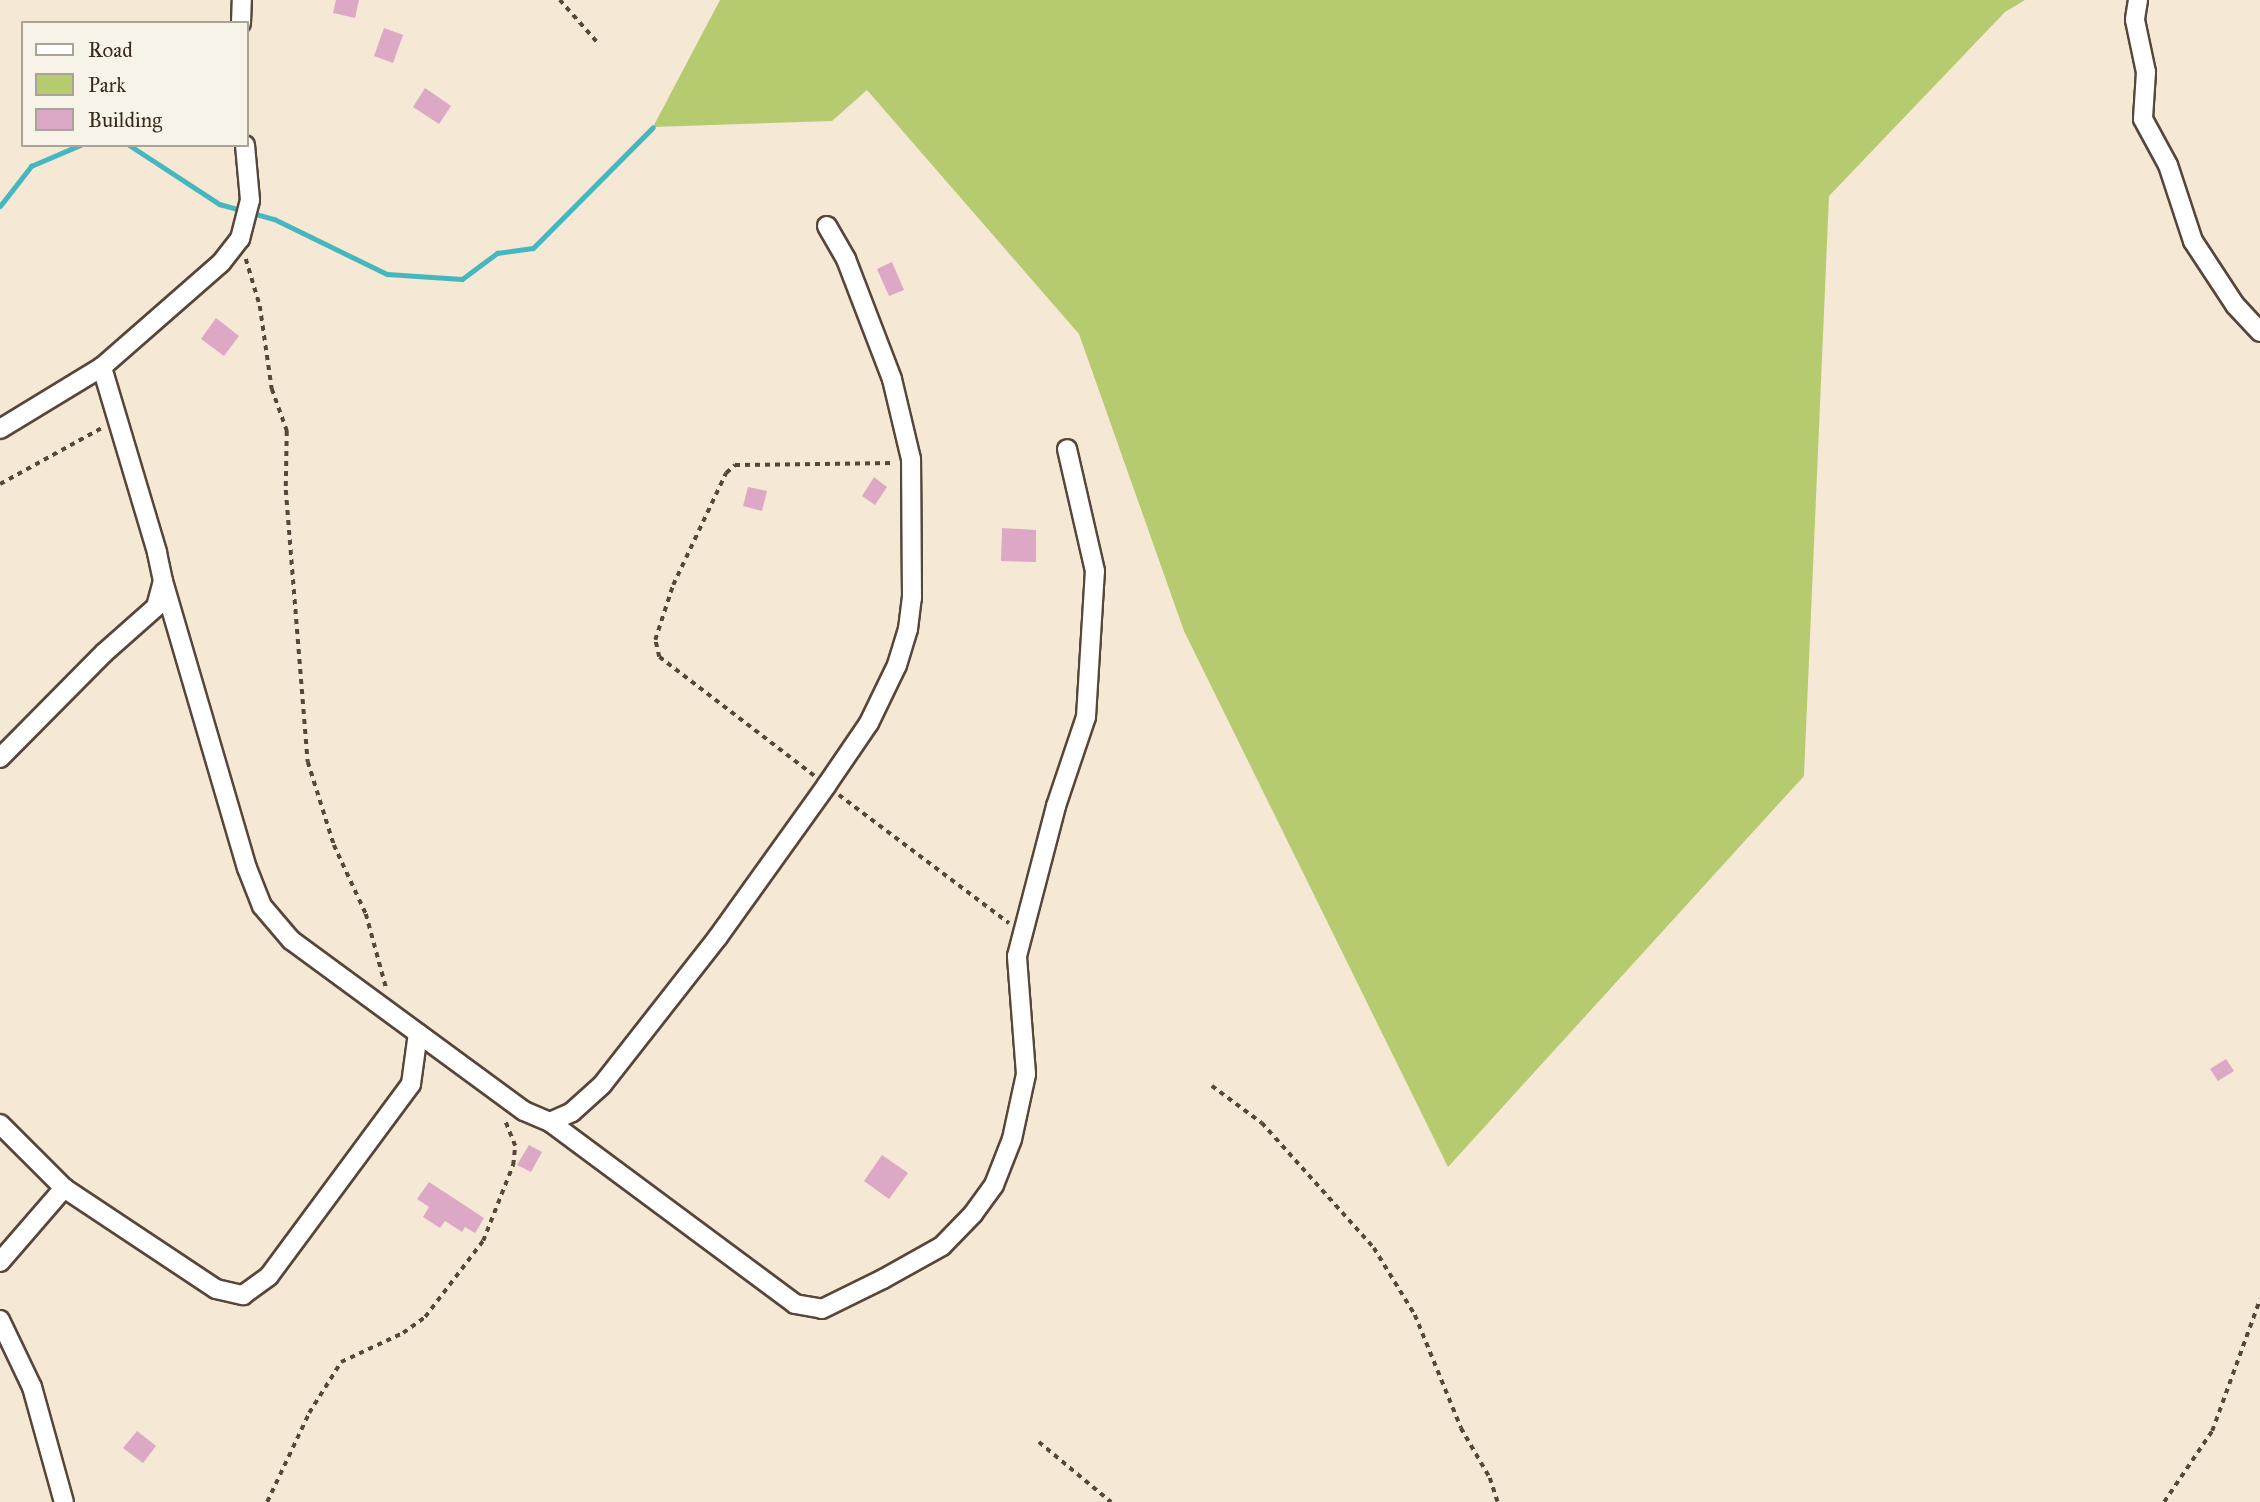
<!DOCTYPE html>
<style>
body{margin:0}
#map{position:relative;width:2260px;height:1502px;overflow:hidden;background:#f5e8d5;font-family:"IM FELL Great Primer",serif}
div>[style]{position:absolute}
[style*='--x']{left:calc(var(--x)*1px);top:calc(var(--y)*1px);width:calc(var(--w)*1px);rotate:calc(var(--a)*1deg)}
.green>*{inset:0;background:#b6cb6f}
.stream>*{height:5px;margin:-2.5px;padding:0 2.5px;transform-origin:2.5px;border-radius:2.5px;background:#47b7bf}
.building>*{inset:0;background:#dda8c6}
.path>*{height:3.5px;margin-top:-1.75px;transform-origin:0;background:repeating-linear-gradient(90deg,#574639 0 5px,transparent 0 10px)}
.roads{filter:drop-shadow(2px 0 #574639) drop-shadow(-2px 0 #574639) drop-shadow(0 2px #574639) drop-shadow(0 -2px #574639)}
.street>*{height:18px;margin:-9px;padding:0 9px;transform-origin:9px;border-radius:9px;background:#fff}
span{translate:-50% -50%;white-space:nowrap;text-align:center;line-height:1.15;-webkit-text-stroke:5px #f7f3e8;paint-order:stroke}
.legend{position:absolute;left:21px;top:21px;width:228px;height:126px;box-sizing:border-box;background:#f7f3e8;border:2px solid #aca397;margin:0;padding:9px 12px;list-style:none;font-size:21px;color:#3b2a1e}
.legend li{display:flex;align-items:center;gap:14px;height:35px}
.legend b{width:35px;border:2px solid #aca397}
</style>
<div id="map">
<div class="green">
<i style="clip-path:polygon(720px 0,2025px 0,2005px 12px,1829px 196px,1804px 776px,1448px 1167px,1184px 631px,1079px 334px,867px 90px,832px 121px,653px 127px)"></i>
</div>
<div class="stream">
<i style="--x:129;--y:145;--w:108;--a:33.2"></i>
<i style="--x:219;--y:204;--w:57;--a:15.3"></i>
<i style="--x:274;--y:219;--w:126;--a:26"></i>
<i style="--x:387;--y:274;--w:75;--a:3.8"></i>
<i style="--x:462;--y:279;--w:44;--a:-36.6"></i>
<i style="--x:497;--y:253;--w:36;--a:-8"></i>
<i style="--x:533;--y:248;--w:170;--a:-45.2"></i>
<i style="--x:0;--y:206;--w:51;--a:-52.2"></i>
<i style="--x:31;--y:166;--w:53;--a:-23.2"></i>
</div>
<div class="building">
<i style="clip-path:polygon(336px 0,359px 0,355px 18px,333px 13px)"></i>
<i style="clip-path:polygon(384px 28px,403px 35px,393px 63px,374px 56px)"></i>
<i style="clip-path:polygon(425px 88px,451px 106px,439px 124px,413px 107px)"></i>
<i style="clip-path:polygon(892px 262px,904px 290px,889px 296px,877px 269px)"></i>
<i style="clip-path:polygon(216px 318px,239px 336px,224px 356px,201px 339px)"></i>
<i style="clip-path:polygon(874px 477px,887px 487px,875px 505px,862px 496px)"></i>
<i style="clip-path:polygon(748px 487px,767px 491px,762px 511px,743px 506px)"></i>
<i style="clip-path:polygon(1002px 528px,1036px 530px,1036px 562px,1001px 561px)"></i>
<i style="clip-path:polygon(2226px 1059px,2234px 1071px,2218px 1081px,2210px 1069px)"></i>
<i style="clip-path:polygon(529px 1145px,542px 1152px,531px 1172px,517px 1165px)"></i>
<i style="clip-path:polygon(882px 1155px,908px 1173px,889px 1199px,864px 1181px)"></i>
<i style="clip-path:polygon(429px 1182px,484px 1218px,475px 1233px,465px 1227px,462px 1232px,445px 1221px,440px 1228px,423px 1217px,429px 1207px,417px 1199px)"></i>
<i style="clip-path:polygon(137px 1431px,156px 1446px,143px 1463px,123px 1448px)"></i>
</div>
<div class="path">
<i style="--x:560;--y:0;--w:56;--a:48.6"></i>
<i style="--x:246;--y:259;--w:49;--a:73.4"></i>
<i style="--x:260;--y:306;--w:84;--a:81.8"></i>
<i style="--x:272;--y:389;--w:45;--a:70.3"></i>
<i style="--x:287;--y:431;--w:59;--a:91"></i>
<i style="--x:286;--y:490;--w:273;--a:85.4"></i>
<i style="--x:308;--y:762;--w:87;--a:72.6"></i>
<i style="--x:334;--y:845;--w:76;--a:65.1"></i>
<i style="--x:366;--y:914;--w:76;--a:74.7"></i>
<i style="--x:0;--y:484;--w:116;--a:-28.8"></i>
<i style="--x:814;--y:776;--w:195;--a:-142.5"></i>
<i style="--x:659;--y:657;--w:17;--a:-103"></i>
<i style="--x:655;--y:640;--w:58;--a:-71.9"></i>
<i style="--x:673;--y:585;--w:124;--a:-64.7"></i>
<i style="--x:726;--y:473;--w:12;--a:-42"></i>
<i style="--x:735;--y:465;--w:160;--a:-0.7"></i>
<i style="--x:839;--y:795;--w:213;--a:37"></i>
<i style="--x:1212;--y:1086;--w:62;--a:36.5"></i>
<i style="--x:1262;--y:1123;--w:168;--a:48.1"></i>
<i style="--x:1374;--y:1248;--w:79;--a:58.5"></i>
<i style="--x:1415;--y:1315;--w:122;--a:67.8"></i>
<i style="--x:1461;--y:1428;--w:58;--a:59.9"></i>
<i style="--x:1490;--y:1478;--w:25;--a:72"></i>
<i style="--x:1039;--y:1442;--w:94;--a:39.8"></i>
<i style="--x:267;--y:1502;--w:98;--a:-64.7"></i>
<i style="--x:309;--y:1413;--w:60;--a:-57.9"></i>
<i style="--x:341;--y:1362;--w:68;--a:-25.1"></i>
<i style="--x:403;--y:1333;--w:27;--a:-36"></i>
<i style="--x:425;--y:1317;--w:96;--a:-52.7"></i>
<i style="--x:483;--y:1241;--w:82;--a:-68.5"></i>
<i style="--x:513;--y:1165;--w:19;--a:-84"></i>
<i style="--x:515;--y:1146;--w:27;--a:-112"></i>
<i style="--x:2164;--y:1502;--w:86;--a:-55.9"></i>
<i style="--x:2212;--y:1431;--w:140;--a:-70"></i>
</div>
<div class="roads">
<div class="street">
<i style="--x:2138;--y:0;--w:20;--a:99"></i>
<i style="--x:2135;--y:20;--w:53;--a:78.1"></i>
<i style="--x:2146;--y:72;--w:47;--a:93.7"></i>
<i style="--x:2143;--y:119;--w:52;--a:61.5"></i>
<i style="--x:2168;--y:165;--w:80;--a:71.8"></i>
<i style="--x:2193;--y:241;--w:77;--a:56.7"></i>
<i style="--x:2235;--y:305;--w:37;--a:47"></i>
<i style="--x:241;--y:23;--w:23;--a:-88"></i>
<i style="--x:0;--y:429;--w:119;--a:-31.3"></i>
<i style="--x:102;--y:367;--w:158;--a:-41.2"></i>
<i style="--x:221;--y:263;--w:31;--a:-52"></i>
<i style="--x:240;--y:239;--w:40;--a:-75.6"></i>
<i style="--x:250;--y:200;--w:55;--a:-95.2"></i>
<i style="--x:163;--y:581;--w:299;--a:73.7"></i>
<i style="--x:247;--y:868;--w:41;--a:68.5"></i>
<i style="--x:262;--y:906;--w:45;--a:49.5"></i>
<i style="--x:291;--y:940;--w:289;--a:36.3"></i>
<i style="--x:524;--y:1111;--w:28;--a:23"></i>
<i style="--x:550;--y:1122;--w:24;--a:-24"></i>
<i style="--x:572;--y:1112;--w:40;--a:-42"></i>
<i style="--x:602;--y:1085;--w:188;--a:-51.9"></i>
<i style="--x:718;--y:937;--w:186;--a:-54.4"></i>
<i style="--x:826;--y:786;--w:76;--a:-55.7"></i>
<i style="--x:869;--y:723;--w:64;--a:-64.2"></i>
<i style="--x:897;--y:665;--w:38;--a:-73"></i>
<i style="--x:908;--y:629;--w:31;--a:-83"></i>
<i style="--x:912;--y:598;--w:139;--a:-90.4"></i>
<i style="--x:911;--y:459;--w:82;--a:-103.4"></i>
<i style="--x:892;--y:379;--w:129;--a:-111"></i>
<i style="--x:846;--y:259;--w:38;--a:-120"></i>
<i style="--x:0;--y:758;--w:148;--a:-45.3"></i>
<i style="--x:104;--y:653;--w:69;--a:-41.5"></i>
<i style="--x:156;--y:607;--w:27;--a:-75"></i>
<i style="--x:163;--y:581;--w:30;--a:-102"></i>
<i style="--x:157;--y:552;--w:193;--a:-106.6"></i>
<i style="--x:550;--y:1122;--w:305;--a:36.6"></i>
<i style="--x:795;--y:1304;--w:27;--a:10"></i>
<i style="--x:822;--y:1309;--w:68;--a:-26.2"></i>
<i style="--x:883;--y:1279;--w:68;--a:-29.2"></i>
<i style="--x:942;--y:1246;--w:45;--a:-45.9"></i>
<i style="--x:973;--y:1214;--w:36;--a:-54"></i>
<i style="--x:994;--y:1185;--w:49;--a:-68.6"></i>
<i style="--x:1012;--y:1139;--w:66;--a:-77.8"></i>
<i style="--x:1026;--y:1074;--w:118;--a:-94.4"></i>
<i style="--x:1017;--y:956;--w:155;--a:-75.4"></i>
<i style="--x:1056;--y:806;--w:94;--a:-71.4"></i>
<i style="--x:1086;--y:717;--w:146;--a:-86.5"></i>
<i style="--x:1095;--y:571;--w:125;--a:-102.9"></i>
<i style="--x:0;--y:1124;--w:91;--a:45"></i>
<i style="--x:64;--y:1188;--w:182;--a:33.6"></i>
<i style="--x:216;--y:1289;--w:28;--a:13"></i>
<i style="--x:243;--y:1295;--w:32;--a:-36"></i>
<i style="--x:269;--y:1276;--w:239;--a:-53.5"></i>
<i style="--x:411;--y:1084;--w:51;--a:-82.2"></i>
<i style="--x:0;--y:1262;--w:98;--a:-49.1"></i>
<i style="--x:0;--y:1320;--w:74;--a:64.5"></i>
<i style="--x:32;--y:1387;--w:119;--a:74.5"></i>
</div>
</div>
<ul class="legend">
<li><b style="height:9px;background:#fff"></b>Road</li>
<li><b style="height:19px;background:#b6cb6f"></b>Park</li>
<li><b style="height:19px;background:#dda8c6"></b>Building</li>
</ul>
</div>
